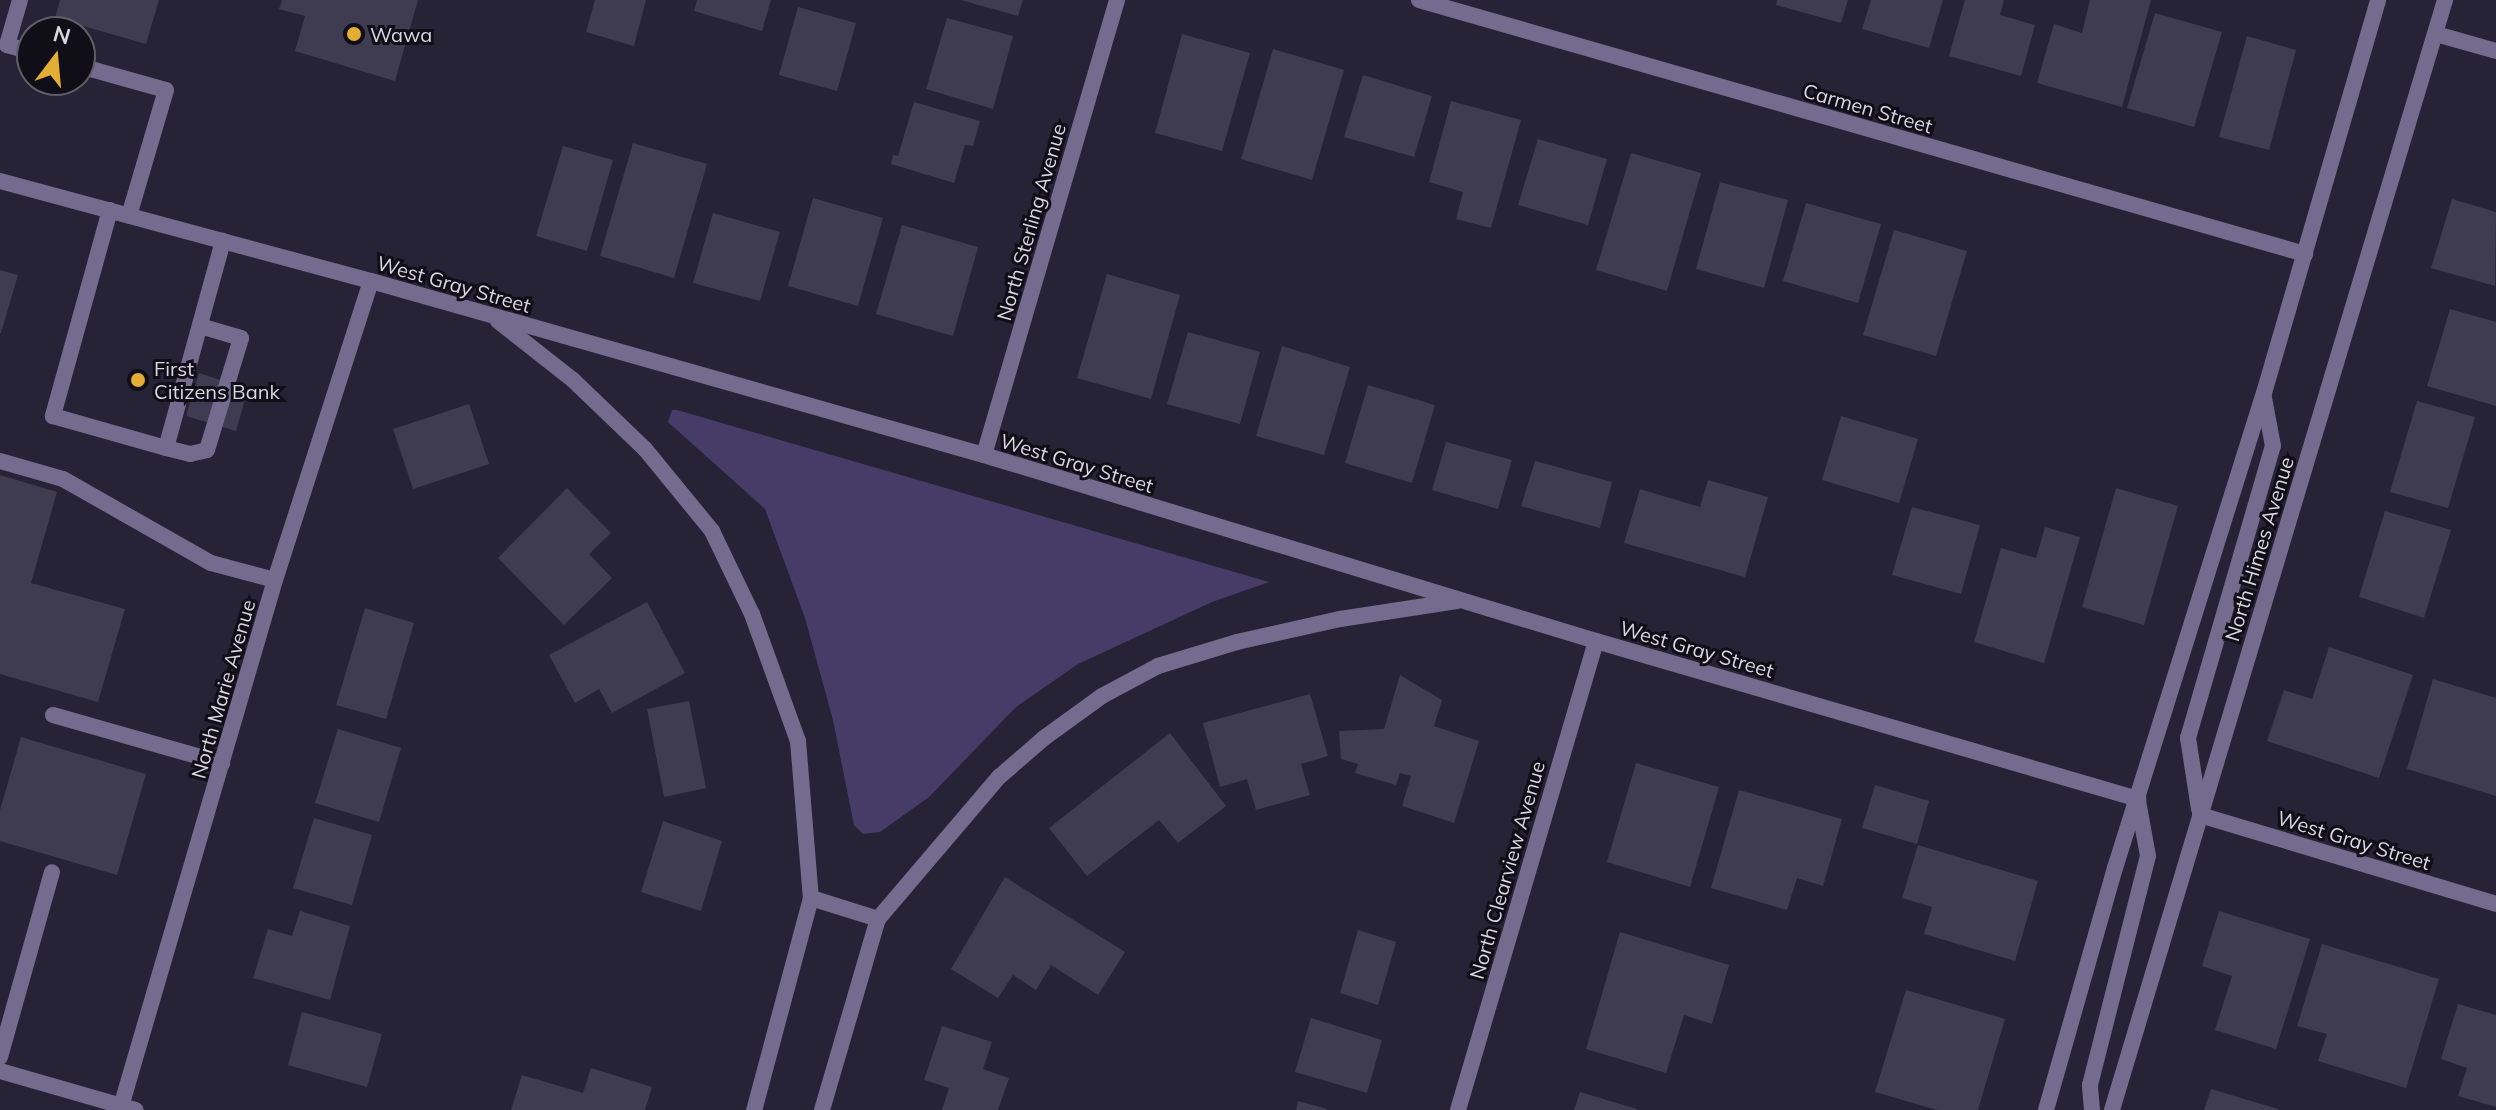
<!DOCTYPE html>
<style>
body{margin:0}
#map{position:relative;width:2496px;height:1110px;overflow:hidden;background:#272336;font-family:Mulish,sans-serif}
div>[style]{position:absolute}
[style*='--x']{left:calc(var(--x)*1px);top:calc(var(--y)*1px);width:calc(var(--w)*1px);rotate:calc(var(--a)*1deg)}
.green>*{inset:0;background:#473c68}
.building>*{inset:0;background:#3f3b50}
.service>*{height:16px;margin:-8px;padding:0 8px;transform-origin:8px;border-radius:8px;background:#736c8e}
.minor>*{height:16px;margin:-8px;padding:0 8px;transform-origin:8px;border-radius:8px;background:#736c8e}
.tertiary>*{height:16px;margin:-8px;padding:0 8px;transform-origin:8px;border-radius:8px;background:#736c8e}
.dots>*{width:22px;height:22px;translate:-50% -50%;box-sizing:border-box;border:4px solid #100e16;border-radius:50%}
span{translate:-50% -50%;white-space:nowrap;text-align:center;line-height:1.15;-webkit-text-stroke:6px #100e16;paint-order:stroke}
.poi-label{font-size:20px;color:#dad7e5}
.left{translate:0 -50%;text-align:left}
.street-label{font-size:20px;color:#dad7e5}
.north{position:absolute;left:16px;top:16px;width:80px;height:80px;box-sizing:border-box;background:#100e16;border:2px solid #615e69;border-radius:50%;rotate:16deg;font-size:22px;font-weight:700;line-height:32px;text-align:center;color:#dad7e5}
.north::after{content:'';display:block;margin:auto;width:28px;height:36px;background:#e2ae34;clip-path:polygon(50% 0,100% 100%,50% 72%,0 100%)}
</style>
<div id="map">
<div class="green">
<i style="clip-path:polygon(672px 410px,677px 410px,1269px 582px,1212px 602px,1078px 664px,1016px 707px,929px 797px,880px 832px,863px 834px,854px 825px,833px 720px,805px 618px,765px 509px,668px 422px)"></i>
</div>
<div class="building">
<i style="clip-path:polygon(60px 0,159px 0,146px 44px,55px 18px)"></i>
<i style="clip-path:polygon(282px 0,418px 0,395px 81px,295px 51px,305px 16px,279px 9px)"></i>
<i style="clip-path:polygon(595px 0,646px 0,634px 46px,586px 32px)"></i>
<i style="clip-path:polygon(697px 0,771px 0,762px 31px,694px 11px)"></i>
<i style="clip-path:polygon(961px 0,1023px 0,1018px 16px)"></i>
<i style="clip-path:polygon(1777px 0,1848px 0,1841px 23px,1776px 5px)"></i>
<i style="clip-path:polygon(1871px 0,1943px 0,1929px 48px,1862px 29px)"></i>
<i style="clip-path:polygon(1965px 0,2004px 0,2000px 15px,2035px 25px,2021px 76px,1949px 56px)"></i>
<i style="clip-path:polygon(2090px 0,2151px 0,2122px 107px,2037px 83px,2054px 24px,2082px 33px)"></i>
<i style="clip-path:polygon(798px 7px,856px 23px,837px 91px,779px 75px)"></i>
<i style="clip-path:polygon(2155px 13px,2222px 32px,2194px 127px,2127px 108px)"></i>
<i style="clip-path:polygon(947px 18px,1013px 36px,993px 109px,926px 89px)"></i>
<i style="clip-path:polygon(1182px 34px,1250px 53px,1222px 151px,1155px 133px)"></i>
<i style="clip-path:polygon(2247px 36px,2296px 50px,2269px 150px,2219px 137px)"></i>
<i style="clip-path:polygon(1273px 49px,1344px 70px,1312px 180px,1241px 159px)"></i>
<i style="clip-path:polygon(1363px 75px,1432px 96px,1414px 157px,1344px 137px)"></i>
<i style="clip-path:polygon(1451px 101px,1521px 120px,1491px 228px,1456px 219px,1463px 192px,1429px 182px)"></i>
<i style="clip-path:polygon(914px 102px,980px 121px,973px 146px,965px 145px,954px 183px,891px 164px,893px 155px,898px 156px)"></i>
<i style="clip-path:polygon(1538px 139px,1607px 159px,1588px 225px,1518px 205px)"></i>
<i style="clip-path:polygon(633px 143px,707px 164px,674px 278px,600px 256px)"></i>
<i style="clip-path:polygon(563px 146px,613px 160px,587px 251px,536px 236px)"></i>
<i style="clip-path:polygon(1631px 153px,1701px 173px,1667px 291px,1596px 270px)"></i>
<i style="clip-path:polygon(1720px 182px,1788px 200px,1764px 288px,1696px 269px)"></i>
<i style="clip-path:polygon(813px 198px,883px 218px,858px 306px,788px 286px)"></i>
<i style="clip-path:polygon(2452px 199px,2496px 212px,2495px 286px,2431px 268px)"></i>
<i style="clip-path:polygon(1806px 203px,1881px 224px,1858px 303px,1783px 281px)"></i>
<i style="clip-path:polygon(713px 213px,780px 232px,760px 301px,693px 283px)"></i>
<i style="clip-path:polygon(902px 225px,978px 247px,953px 336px,876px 314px)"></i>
<i style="clip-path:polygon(1894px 230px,1967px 251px,1936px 356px,1863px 335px)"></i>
<i style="clip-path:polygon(0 270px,18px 275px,1px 333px,0 333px)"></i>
<i style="clip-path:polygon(1107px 274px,1180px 295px,1151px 399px,1077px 378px)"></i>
<i style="clip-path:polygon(2450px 309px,2496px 322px,2496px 406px,2427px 386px)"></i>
<i style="clip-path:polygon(1188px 332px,1260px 352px,1240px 424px,1167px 404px)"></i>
<i style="clip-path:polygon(1282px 346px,1350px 367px,1324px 455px,1256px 436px)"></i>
<i style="clip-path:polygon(199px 373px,248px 389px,236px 431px,186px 416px)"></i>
<i style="clip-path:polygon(1368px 385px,1435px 405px,1412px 483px,1345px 463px)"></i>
<i style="clip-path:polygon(2417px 401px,2475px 417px,2448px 508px,2390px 492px)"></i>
<i style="clip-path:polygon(469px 404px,489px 464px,413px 489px,393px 429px)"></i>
<i style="clip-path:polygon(1841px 416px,1918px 439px,1899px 503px,1822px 480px)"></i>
<i style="clip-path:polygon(1446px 442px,1512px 460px,1498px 509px,1432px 490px)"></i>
<i style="clip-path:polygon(1535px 461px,1612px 482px,1600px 528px,1521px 506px)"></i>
<i style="clip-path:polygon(0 475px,57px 492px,31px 583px,125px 609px,98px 702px,0 674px)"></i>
<i style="clip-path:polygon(1708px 480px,1768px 497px,1745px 577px,1624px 543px,1640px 489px,1700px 507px)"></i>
<i style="clip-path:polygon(567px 488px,611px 533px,589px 554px,612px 578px,564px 625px,498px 558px)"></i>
<i style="clip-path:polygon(2116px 488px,2178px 506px,2144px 625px,2082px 607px)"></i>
<i style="clip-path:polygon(1912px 507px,1980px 525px,1961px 594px,1892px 575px)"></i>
<i style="clip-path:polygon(2385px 511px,2451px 530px,2424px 618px,2359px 597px)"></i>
<i style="clip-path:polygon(2045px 527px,2080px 537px,2044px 663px,1974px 642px,2001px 548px,2036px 558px)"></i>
<i style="clip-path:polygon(647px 602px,685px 673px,612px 713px,599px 689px,575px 703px,549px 655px)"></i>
<i style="clip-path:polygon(365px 608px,414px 623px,386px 719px,336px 705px)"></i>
<i style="clip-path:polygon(2329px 647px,2413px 675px,2379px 778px,2267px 741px,2284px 690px,2312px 699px)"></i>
<i style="clip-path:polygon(1400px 675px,1442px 700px,1434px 726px,1479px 741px,1454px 823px,1402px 806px,1411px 776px,1400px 773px,1396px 785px,1355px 773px,1358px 764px,1341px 759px,1339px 731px,1384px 729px)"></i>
<i style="clip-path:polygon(2433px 679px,2496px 698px,2496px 796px,2407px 769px)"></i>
<i style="clip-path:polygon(1310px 694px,1328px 756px,1301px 764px,1310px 795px,1256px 810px,1247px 779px,1220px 787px,1203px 723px)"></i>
<i style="clip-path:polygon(689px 701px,706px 788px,664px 797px,647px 709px)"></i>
<i style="clip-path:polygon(338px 729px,401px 748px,379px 822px,315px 803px)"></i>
<i style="clip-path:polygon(1170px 733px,1226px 806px,1178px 843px,1159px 820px,1087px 876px,1049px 828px)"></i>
<i style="clip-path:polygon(21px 737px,146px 774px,117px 875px,0 841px,0 810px)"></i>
<i style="clip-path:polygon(1636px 763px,1719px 787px,1690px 887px,1607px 862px)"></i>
<i style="clip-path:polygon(1875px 785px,1929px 801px,1917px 844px,1862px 828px)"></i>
<i style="clip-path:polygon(1739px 790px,1842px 819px,1823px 886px,1797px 878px,1787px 910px,1711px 888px)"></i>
<i style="clip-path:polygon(314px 818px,372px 835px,352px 905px,293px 888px)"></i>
<i style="clip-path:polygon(663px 821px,722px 841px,701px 911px,641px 892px)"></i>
<i style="clip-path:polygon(1918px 845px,2038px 881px,2015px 961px,1924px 934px,1932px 907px,1902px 898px)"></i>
<i style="clip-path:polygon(1005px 877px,1125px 952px,1098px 995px,1051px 965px,1036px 990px,1013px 975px,998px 998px,951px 969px)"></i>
<i style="clip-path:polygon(300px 911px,350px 926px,330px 1000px,253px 978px,268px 929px,292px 936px)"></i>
<i style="clip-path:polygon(2219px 911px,2310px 939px,2276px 1049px,2215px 1030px,2232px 976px,2202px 966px)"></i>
<i style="clip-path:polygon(1358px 930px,1396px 942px,1378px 1005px,1340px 993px)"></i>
<i style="clip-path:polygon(1620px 932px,1729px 965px,1712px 1024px,1684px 1015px,1666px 1073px,1586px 1049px)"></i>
<i style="clip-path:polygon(2322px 944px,2439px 979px,2406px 1088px,2318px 1061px,2327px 1034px,2297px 1026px)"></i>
<i style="clip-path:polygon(1906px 990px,2005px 1019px,1978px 1110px,1937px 1110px,1875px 1092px)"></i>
<i style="clip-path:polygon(2458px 1004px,2496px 1015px,2496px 1107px,2458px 1096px,2467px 1068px,2441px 1059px)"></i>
<i style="clip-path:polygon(302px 1012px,382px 1034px,367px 1087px,288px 1065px)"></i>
<i style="clip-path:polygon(1311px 1018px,1382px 1040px,1367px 1093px,1295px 1072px)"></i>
<i style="clip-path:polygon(942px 1026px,992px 1042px,983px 1069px,1009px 1078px,998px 1110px,942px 1110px,949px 1088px,924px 1080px)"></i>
<i style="clip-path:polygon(591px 1068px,652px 1087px,645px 1110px,511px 1110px,522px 1075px,583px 1093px)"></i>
<i style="clip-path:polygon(2211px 1089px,2278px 1109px,2278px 1110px,2204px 1110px)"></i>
<i style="clip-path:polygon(1580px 1092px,1637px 1109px,1637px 1110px,1574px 1110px)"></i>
<i style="clip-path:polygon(1298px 1101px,1327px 1109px,1326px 1110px,1296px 1110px)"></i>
</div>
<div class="service">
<i style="--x:20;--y:0;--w:47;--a:106.1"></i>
<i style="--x:7;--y:45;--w:26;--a:16"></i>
<i style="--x:80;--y:66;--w:89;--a:15.6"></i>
<i style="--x:166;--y:90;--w:131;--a:106.4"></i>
<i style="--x:110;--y:210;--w:214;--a:105.5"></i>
<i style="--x:53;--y:416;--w:117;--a:15.8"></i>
<i style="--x:166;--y:448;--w:215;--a:-74.6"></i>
<i style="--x:166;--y:448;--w:25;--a:14"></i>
<i style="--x:190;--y:454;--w:17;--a:-13"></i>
<i style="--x:207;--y:450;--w:117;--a:-73.1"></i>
<i style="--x:241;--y:338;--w:43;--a:-163.7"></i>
<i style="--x:0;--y:461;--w:66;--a:15.9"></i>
<i style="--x:63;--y:479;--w:170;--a:29.6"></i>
<i style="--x:211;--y:563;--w:66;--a:14.9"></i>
<i style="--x:53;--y:715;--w:176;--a:15.9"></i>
<i style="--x:0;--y:1057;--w:192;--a:-74.3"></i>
</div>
<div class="minor">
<i style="--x:1419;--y:0;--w:922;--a:16"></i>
<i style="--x:2436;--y:34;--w:62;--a:15.8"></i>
<i style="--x:0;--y:181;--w:384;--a:15.1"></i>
<i style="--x:371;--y:281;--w:637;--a:15.85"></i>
<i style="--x:984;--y:455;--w:640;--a:16.91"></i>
<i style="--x:1596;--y:641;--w:565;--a:16.25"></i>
<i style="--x:498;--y:321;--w:95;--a:38.2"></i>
<i style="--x:573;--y:380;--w:100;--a:43.8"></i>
<i style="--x:645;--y:449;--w:106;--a:50.7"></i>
<i style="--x:712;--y:531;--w:92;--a:64.3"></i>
<i style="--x:752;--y:614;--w:135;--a:70.1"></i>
<i style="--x:798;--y:741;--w:158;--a:85.3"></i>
<i style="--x:811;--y:898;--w:220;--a:105"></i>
<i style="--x:984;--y:455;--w:474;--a:-73.7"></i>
<i style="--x:2200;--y:815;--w:309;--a:16.7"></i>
<i style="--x:811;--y:898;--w:70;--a:17.4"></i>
<i style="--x:0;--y:1071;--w:141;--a:16"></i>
<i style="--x:120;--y:1110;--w:552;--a:-73.7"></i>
<i style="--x:275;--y:580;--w:314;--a:-72.2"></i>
<i style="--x:822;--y:1110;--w:199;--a:-73.7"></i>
<i style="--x:878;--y:919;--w:187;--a:-49.6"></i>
<i style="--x:999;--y:777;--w:60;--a:-40.9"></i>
<i style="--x:1044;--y:738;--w:72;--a:-35.9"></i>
<i style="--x:1102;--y:696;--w:64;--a:-28.2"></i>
<i style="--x:1158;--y:666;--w:83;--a:-16.9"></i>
<i style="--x:1237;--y:642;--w:106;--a:-12.6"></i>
<i style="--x:1340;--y:619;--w:118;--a:-8.7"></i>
<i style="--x:1458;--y:1110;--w:489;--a:-73.6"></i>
</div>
<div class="tertiary">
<i style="--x:2199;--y:809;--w:72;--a:-98.8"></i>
<i style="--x:2188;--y:738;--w:304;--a:-73.8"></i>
<i style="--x:2273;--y:446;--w:49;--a:-100.6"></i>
<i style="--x:2046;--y:1110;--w:252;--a:-74.1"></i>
<i style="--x:2115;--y:868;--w:498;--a:-72.6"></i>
<i style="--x:2264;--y:393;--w:409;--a:-73.8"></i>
<i style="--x:2092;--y:1110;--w:25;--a:-95"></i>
<i style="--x:2090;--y:1085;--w:236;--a:-75.8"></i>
<i style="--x:2148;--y:856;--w:56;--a:-100.3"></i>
<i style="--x:2112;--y:1110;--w:1159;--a:-73.3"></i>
</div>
<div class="dots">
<i style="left:354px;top:34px;background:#e2ae34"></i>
<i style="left:138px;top:380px;background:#e2ae34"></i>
</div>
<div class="poi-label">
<span class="left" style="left:370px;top:34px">Wawa</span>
<span class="left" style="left:154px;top:380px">First<br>Citizens Bank</span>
</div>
<div class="street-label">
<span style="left:1868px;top:108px;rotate:16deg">Carmen Street</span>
<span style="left:1031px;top:222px;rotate:-74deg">North Sterling Avenue</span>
<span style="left:454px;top:284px;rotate:16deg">West Gray Street</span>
<span style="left:1077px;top:463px;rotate:17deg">West Gray Street</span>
<span style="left:2259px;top:549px;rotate:-73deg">North Himes Avenue</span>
<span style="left:1697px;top:649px;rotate:16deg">West Gray Street</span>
<span style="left:223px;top:689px;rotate:-74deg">North Marie Avenue</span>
<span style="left:2354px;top:840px;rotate:17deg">West Gray Street</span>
<span style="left:1507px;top:870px;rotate:-74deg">North Clearview Avenue</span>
</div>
<div class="north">N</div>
</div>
